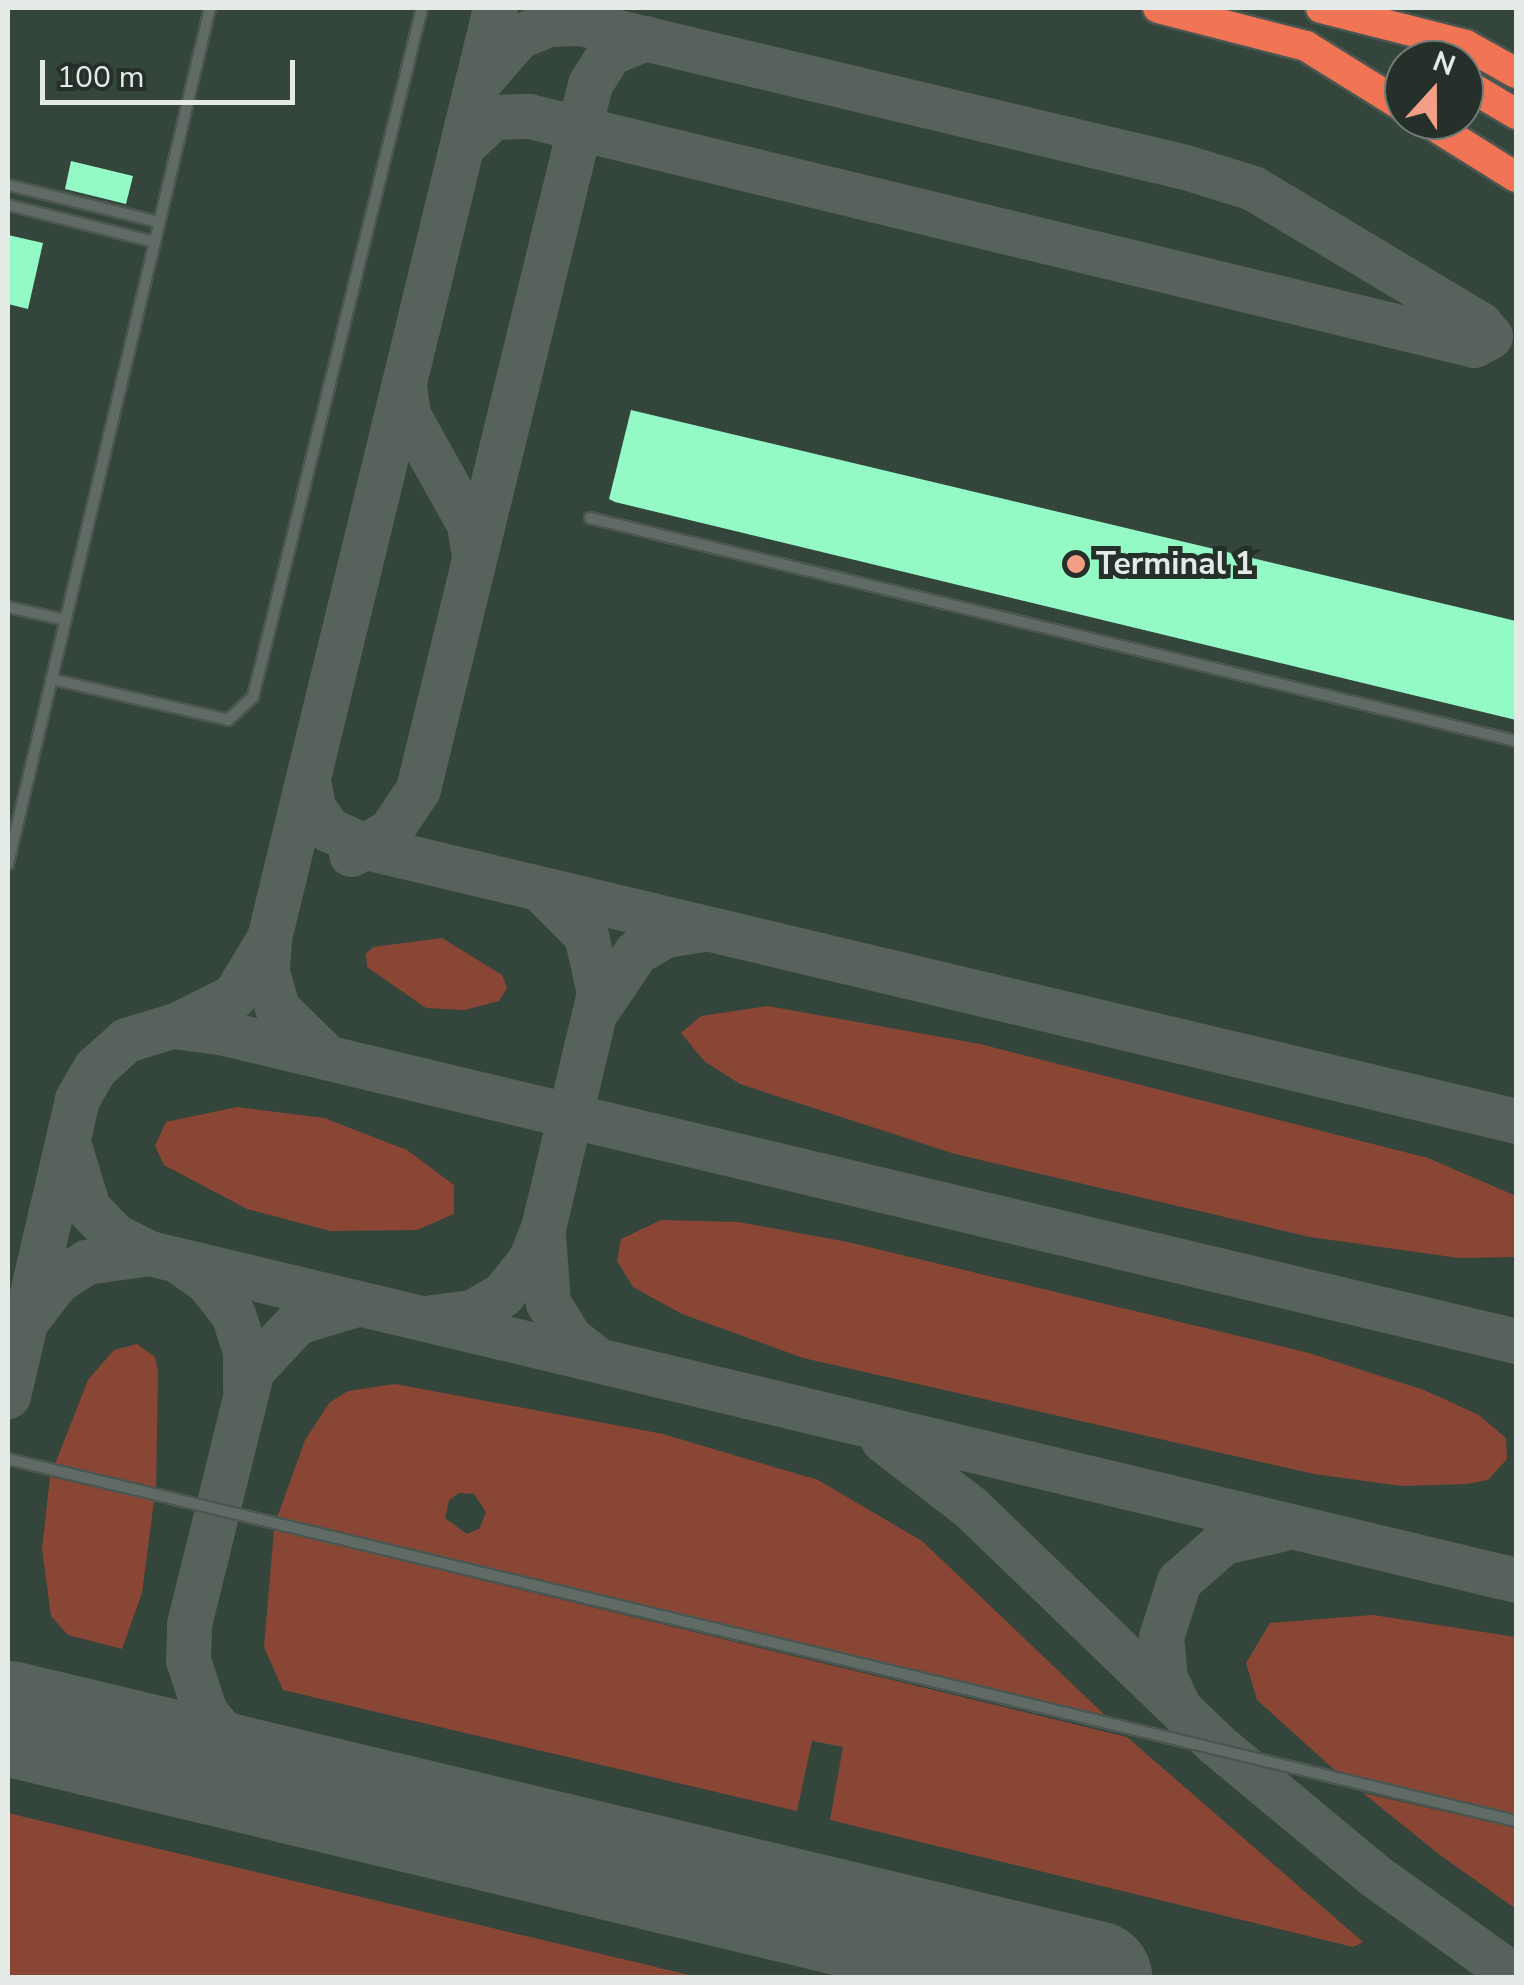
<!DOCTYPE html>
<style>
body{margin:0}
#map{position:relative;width:1524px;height:1985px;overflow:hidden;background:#303a34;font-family:"Nunito Sans",sans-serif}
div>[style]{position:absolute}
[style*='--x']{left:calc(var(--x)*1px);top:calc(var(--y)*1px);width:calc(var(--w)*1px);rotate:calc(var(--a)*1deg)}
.built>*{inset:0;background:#34453b}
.green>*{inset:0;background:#894635}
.taxiway>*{height:45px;margin:-22.5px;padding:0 22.5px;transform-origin:22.5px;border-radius:22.5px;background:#58625c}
.runway>*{height:115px;margin:-57.5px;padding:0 57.5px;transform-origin:57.5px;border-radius:57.5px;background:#58625c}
.building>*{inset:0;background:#93fac5}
.roads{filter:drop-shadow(2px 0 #4c5651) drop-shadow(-2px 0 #4c5651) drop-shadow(0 2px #4c5651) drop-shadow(0 -2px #4c5651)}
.lane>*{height:10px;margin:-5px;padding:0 5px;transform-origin:5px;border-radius:5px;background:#5f6b64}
.highway>*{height:30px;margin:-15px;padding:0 15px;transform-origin:15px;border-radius:15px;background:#f17554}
.dots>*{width:28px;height:28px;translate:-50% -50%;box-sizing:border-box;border:5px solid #26302a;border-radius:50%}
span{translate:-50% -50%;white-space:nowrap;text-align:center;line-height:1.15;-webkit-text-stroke:10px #26302a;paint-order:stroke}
.poi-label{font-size:32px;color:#e4eae6;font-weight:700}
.left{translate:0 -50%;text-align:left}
.frame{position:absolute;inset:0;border:10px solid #e4eae6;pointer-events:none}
.north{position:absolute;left:1384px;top:40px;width:100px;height:100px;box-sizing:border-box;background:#26302a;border:2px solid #727a75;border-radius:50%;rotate:21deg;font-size:28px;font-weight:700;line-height:40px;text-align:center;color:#e4eae6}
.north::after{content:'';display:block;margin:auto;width:35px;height:45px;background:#f49e87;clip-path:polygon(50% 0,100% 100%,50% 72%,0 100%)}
.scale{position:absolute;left:40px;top:60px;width:255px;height:45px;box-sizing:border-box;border:5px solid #e4eae6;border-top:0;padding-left:12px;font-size:30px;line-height:35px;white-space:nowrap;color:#e4eae6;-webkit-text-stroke:8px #26302a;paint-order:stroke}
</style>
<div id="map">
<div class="built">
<i style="clip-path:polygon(evenodd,8px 8px,1516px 8px,1516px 1977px,8px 1978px,8px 8px,1404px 60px,1464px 60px,1464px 120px,1404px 120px,1404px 60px)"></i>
</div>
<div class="green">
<i style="clip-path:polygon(442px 938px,502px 975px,507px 988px,499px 1001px,464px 1010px,426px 1008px,367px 967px,366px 954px,373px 947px)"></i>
<i style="clip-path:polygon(768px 1006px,980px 1044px,1428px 1158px,1516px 1196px,1516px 1257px,1459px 1258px,1310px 1237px,955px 1154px,740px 1084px,704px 1061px,681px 1033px,701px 1016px)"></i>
<i style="clip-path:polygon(237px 1107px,324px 1118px,407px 1150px,454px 1185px,454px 1214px,417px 1230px,330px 1231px,247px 1209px,164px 1165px,155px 1146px,166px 1122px)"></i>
<i style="clip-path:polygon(661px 1220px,738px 1222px,848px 1242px,1309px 1353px,1424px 1390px,1479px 1415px,1506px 1438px,1507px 1459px,1488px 1480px,1467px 1484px,1401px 1486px,1314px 1474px,803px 1358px,682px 1314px,633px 1287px,617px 1261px,621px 1239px)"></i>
<i style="clip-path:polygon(137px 1344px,155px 1357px,158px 1371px,156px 1490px,55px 1464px,88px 1380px,114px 1350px)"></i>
<i style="clip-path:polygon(evenodd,395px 1384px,663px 1434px,818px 1480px,922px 1541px,1108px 1718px,277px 1518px,305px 1440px,330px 1402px,348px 1391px,395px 1384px,459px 1493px,474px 1494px,486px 1512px,480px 1528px,467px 1534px,445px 1518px,449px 1500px,459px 1493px)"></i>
<i style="clip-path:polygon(50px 1477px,154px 1501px,142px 1593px,122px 1649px,68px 1635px,51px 1616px,42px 1549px)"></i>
<i style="clip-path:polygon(274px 1530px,1127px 1737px,1363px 1942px,1353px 1947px,830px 1820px,843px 1747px,812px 1741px,797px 1811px,283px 1690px,264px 1647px)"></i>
<i style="clip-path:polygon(1373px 1615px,1516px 1637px,1516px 1814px,1338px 1773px,1257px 1700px,1246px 1663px,1270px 1623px)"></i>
<i style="clip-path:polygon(1363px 1793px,1516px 1828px,1516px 1909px,1440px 1855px)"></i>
<i style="clip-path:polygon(8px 1813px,698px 1977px,8px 1977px)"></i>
</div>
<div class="taxiway">
<i style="--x:462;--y:146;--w:42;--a:-43.1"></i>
<i style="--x:493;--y:117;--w:36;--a:-2"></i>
<i style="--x:529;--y:116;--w:972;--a:13.62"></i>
<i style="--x:1474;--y:345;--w:18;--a:-29"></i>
<i style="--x:1490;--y:336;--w:16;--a:-130"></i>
<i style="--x:1480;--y:324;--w:265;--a:-149.1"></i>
<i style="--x:1253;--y:188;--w:71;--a:-162.8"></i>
<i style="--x:1185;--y:167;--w:622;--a:-166.61"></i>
<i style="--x:580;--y:23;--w:32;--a:178"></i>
<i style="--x:548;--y:24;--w:33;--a:157"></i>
<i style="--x:518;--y:37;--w:62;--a:131.1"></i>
<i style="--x:404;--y:386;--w:29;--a:82"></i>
<i style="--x:408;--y:415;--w:125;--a:60.8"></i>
<i style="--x:469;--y:524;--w:32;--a:81"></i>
<i style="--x:308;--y:781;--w:26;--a:79"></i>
<i style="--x:313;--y:807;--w:27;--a:56"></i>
<i style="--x:328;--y:829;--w:42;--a:25.3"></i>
<i style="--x:366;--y:847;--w:1182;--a:13.4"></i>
<i style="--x:351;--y:854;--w:45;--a:-30.5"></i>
<i style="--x:390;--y:831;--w:50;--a:-56.3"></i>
<i style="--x:418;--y:789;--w:726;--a:-76.29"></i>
<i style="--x:590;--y:84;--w:36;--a:-58"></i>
<i style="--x:609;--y:53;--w:40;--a:-22"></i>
<i style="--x:269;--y:940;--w:32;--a:94"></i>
<i style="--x:267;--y:972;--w:37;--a:74"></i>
<i style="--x:277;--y:1008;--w:66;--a:44.4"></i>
<i style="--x:597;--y:1010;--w:70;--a:-56.1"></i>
<i style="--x:636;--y:952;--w:34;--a:-30"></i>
<i style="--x:665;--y:935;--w:37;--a:-9"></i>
<i style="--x:174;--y:1026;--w:67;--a:-26.6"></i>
<i style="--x:234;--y:996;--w:68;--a:-58.9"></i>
<i style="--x:269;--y:938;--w:957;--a:-76.34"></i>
<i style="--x:68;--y:1142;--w:69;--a:73.1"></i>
<i style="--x:88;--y:1208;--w:37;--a:46"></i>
<i style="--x:114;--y:1235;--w:39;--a:27"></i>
<i style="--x:149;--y:1253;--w:1406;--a:13.45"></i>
<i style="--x:543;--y:1235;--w:68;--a:85.8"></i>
<i style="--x:548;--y:1303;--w:41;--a:57.8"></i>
<i style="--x:570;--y:1338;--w:36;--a:38"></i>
<i style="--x:181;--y:1263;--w:32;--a:35"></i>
<i style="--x:207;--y:1281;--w:42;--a:51.8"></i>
<i style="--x:233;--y:1314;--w:39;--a:72"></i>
<i style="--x:245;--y:1351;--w:36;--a:90"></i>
<i style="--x:30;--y:1316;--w:44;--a:-52.4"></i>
<i style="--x:57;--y:1281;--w:35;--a:-33"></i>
<i style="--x:86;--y:1262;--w:64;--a:-8.1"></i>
<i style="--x:431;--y:1317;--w:41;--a:-7"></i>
<i style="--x:472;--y:1312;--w:34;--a:-30"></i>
<i style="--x:502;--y:1295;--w:45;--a:-51.3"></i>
<i style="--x:530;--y:1260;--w:35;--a:-68"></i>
<i style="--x:543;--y:1228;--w:242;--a:-76.6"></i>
<i style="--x:599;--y:993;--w:59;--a:-102.6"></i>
<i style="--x:586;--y:935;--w:62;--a:-135"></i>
<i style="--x:8;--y:1396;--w:305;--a:-76.9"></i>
<i style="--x:77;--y:1099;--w:36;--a:-60"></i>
<i style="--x:95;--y:1068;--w:42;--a:-42.1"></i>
<i style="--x:126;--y:1040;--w:48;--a:-16.9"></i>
<i style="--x:172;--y:1026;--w:48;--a:7.1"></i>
<i style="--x:220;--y:1032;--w:1332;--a:13.41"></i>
<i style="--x:883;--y:1440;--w:110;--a:37.6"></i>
<i style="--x:970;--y:1507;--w:340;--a:43.9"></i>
<i style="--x:1215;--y:1743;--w:207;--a:39.7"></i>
<i style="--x:1374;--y:1875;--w:175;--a:35.7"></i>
<i style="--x:8;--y:1692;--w:35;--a:44"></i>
<i style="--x:33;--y:1716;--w:37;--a:26"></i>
<i style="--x:1178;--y:1705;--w:30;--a:-116"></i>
<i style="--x:1165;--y:1678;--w:41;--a:-95.6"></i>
<i style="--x:1161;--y:1637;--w:59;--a:-72.2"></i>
<i style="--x:1179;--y:1581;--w:59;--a:-41.6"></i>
<i style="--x:1223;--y:1542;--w:59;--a:-12.6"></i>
<i style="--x:289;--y:1786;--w:61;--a:-146.3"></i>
<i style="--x:238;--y:1752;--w:52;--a:-129.5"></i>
<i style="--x:205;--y:1712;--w:55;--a:-108.1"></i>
<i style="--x:188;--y:1660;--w:36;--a:-88"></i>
<i style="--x:189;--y:1624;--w:262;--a:-76.1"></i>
<i style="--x:252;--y:1370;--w:66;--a:-46.8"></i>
<i style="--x:297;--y:1322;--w:59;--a:-16.9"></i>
</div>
<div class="runway">
<i style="--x:8;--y:1718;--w:1117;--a:13.46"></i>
</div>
<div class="building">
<i style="clip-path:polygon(71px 161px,133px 176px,126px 204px,65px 189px)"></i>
<i style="clip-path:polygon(8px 235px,43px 243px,28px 309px,8px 304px)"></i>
<i style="clip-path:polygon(631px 410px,1516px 621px,1516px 720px,615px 502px,609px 499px)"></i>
</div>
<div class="roads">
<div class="lane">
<i style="--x:8;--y:185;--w:155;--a:13.8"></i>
<i style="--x:8;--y:205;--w:152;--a:14.1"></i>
<i style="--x:590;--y:518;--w:952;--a:13.54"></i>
<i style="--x:8;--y:607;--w:58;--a:12.8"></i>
<i style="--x:51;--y:679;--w:182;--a:13"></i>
<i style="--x:228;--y:720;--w:34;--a:-43"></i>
<i style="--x:253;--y:697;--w:709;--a:-76.22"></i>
<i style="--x:8;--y:864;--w:880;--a:-76.72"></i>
<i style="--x:8;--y:1459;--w:1551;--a:13.5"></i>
</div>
<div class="highway">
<i style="--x:1158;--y:8;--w:153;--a:14.4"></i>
<i style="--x:1306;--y:46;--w:115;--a:31.9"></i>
<i style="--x:1321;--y:8;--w:150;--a:14.3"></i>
<i style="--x:1466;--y:45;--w:57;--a:29.2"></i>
<i style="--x:1464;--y:83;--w:61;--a:30.8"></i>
<i style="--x:1425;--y:120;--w:107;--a:32.1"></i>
</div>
</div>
<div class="dots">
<i style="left:1076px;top:564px;background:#f49e87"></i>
</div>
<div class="poi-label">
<span class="left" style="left:1096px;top:564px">Terminal 1</span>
</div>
<div class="frame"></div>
<div class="north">N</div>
<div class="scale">100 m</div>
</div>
